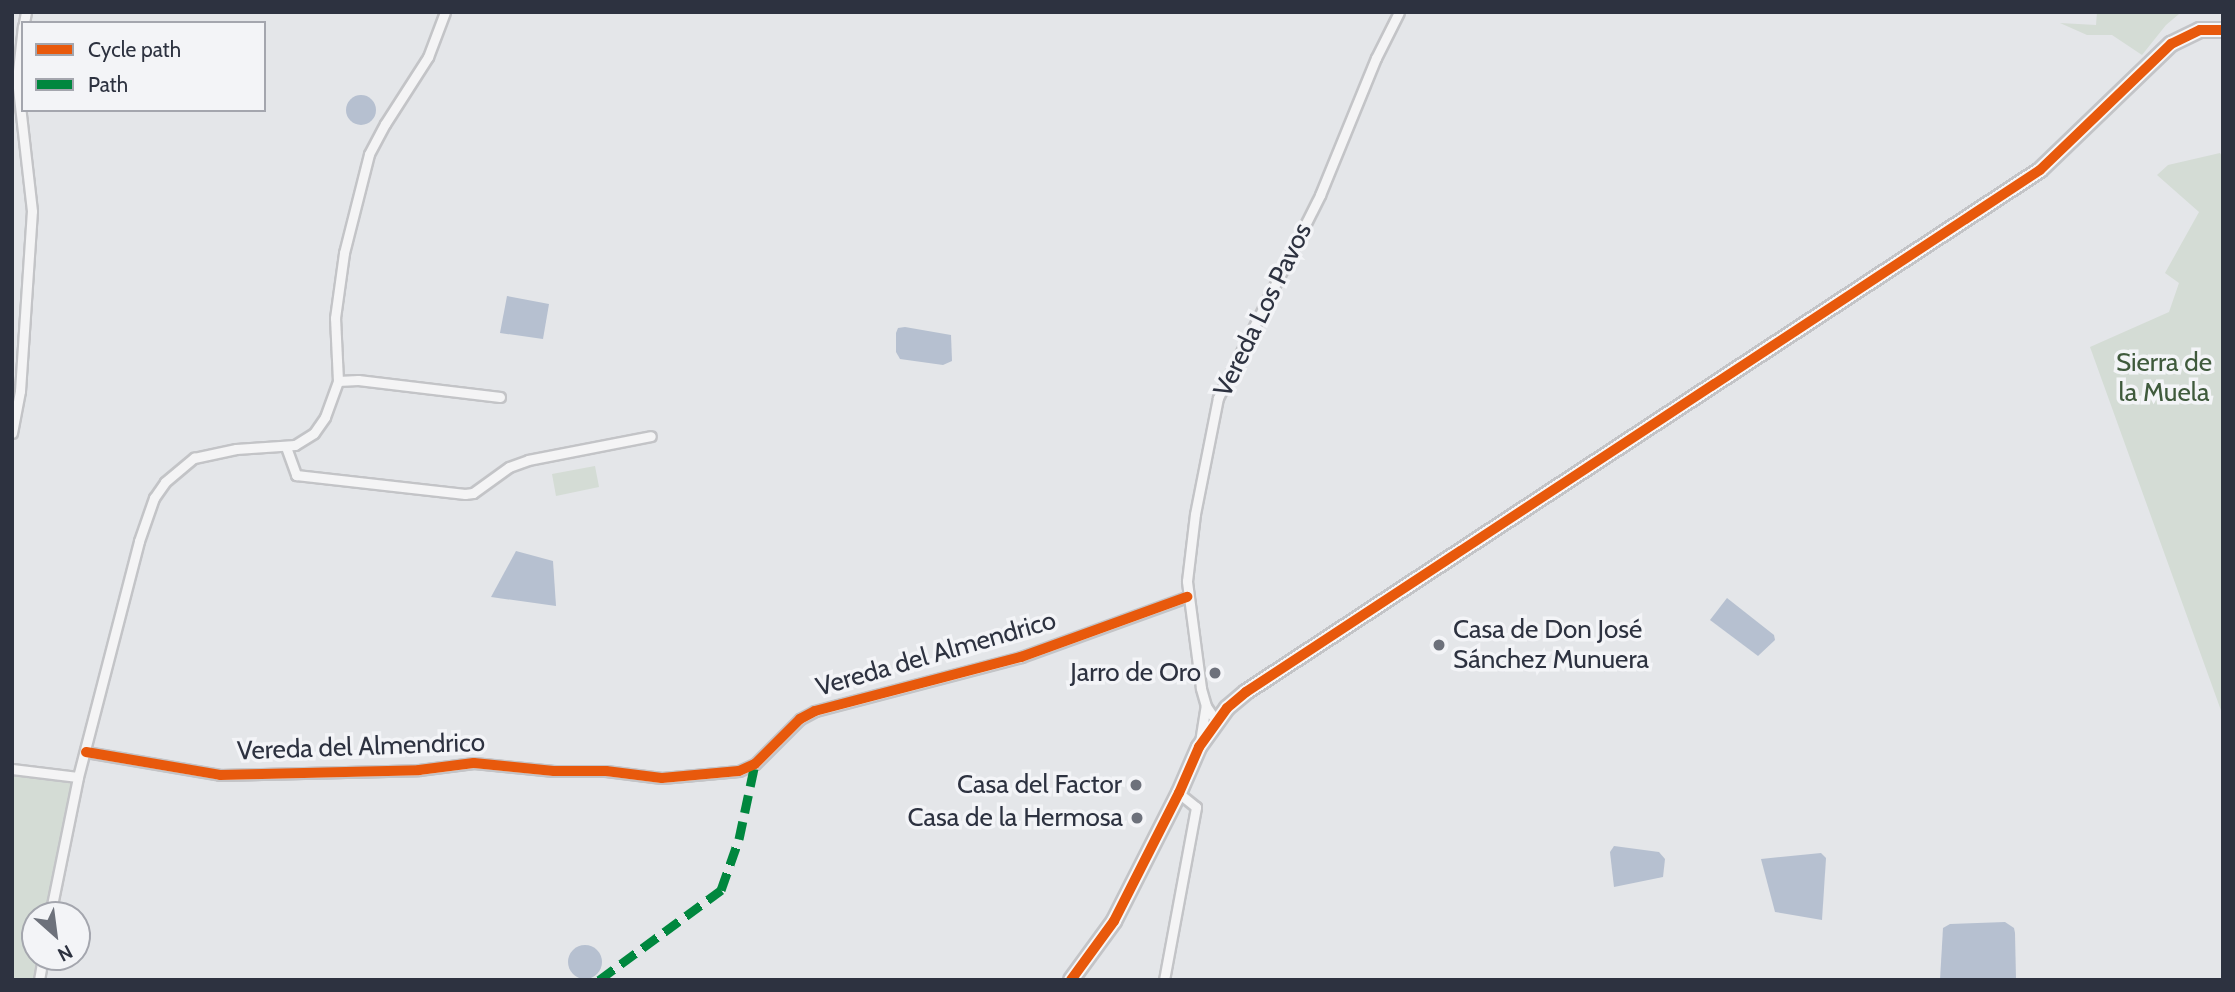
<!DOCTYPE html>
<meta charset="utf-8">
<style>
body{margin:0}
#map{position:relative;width:2235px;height:992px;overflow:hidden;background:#e4e6e9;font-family:Cabin,sans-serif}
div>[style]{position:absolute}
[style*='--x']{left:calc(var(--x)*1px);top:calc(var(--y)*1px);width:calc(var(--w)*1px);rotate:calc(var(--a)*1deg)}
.green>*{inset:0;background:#d4dcd5}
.water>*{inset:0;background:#b6c0d0}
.round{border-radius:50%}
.roads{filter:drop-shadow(2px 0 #c3c4c7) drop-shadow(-2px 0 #c3c4c7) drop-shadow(0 2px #c3c4c7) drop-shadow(0 -2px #c3c4c7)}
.street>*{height:9px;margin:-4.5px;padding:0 4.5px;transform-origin:4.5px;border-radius:4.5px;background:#f4f4f5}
.primary>*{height:14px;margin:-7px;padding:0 7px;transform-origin:7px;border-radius:7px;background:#f7f7f8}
.quiet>*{height:9px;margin-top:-4.5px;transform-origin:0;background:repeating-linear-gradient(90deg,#00873e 0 18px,transparent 0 27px)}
.cycleway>*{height:10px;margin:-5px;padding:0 5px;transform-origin:5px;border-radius:5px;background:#e8590c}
.dots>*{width:19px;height:19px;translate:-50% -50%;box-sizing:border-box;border:4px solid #f3f4f7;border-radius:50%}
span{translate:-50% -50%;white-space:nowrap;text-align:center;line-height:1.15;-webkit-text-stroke:7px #f3f4f7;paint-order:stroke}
.street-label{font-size:26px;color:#2d3240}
.park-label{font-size:26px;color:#3f5a3c}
.poi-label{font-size:26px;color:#2d3240}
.left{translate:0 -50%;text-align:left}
.right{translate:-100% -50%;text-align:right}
.frame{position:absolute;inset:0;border:14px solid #2d3240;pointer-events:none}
.legend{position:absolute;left:21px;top:21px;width:245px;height:91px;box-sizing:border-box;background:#f3f4f7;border:2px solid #a4a6ae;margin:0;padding:9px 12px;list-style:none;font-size:21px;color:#2d3240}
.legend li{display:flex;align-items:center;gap:14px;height:35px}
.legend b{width:35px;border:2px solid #a4a6ae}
.north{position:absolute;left:21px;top:901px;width:70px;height:70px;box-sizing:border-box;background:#f3f4f7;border:2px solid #a4a6ae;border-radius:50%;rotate:152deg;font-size:19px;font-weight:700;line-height:28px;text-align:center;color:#2d3240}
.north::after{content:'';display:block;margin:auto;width:24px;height:32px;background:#6d717b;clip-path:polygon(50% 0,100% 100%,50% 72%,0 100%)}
</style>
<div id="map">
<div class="green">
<i style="clip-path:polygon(2097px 12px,2190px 12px,2179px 14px,2166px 25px,2142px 55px,2112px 35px,2087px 35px,2060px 23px,2096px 25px)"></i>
<i style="clip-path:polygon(2220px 153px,2223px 158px,2223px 716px,2090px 347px,2169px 312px,2179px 283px,2165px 273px,2199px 212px,2157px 175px,2168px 165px)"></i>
<i style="clip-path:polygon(595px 466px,599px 487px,556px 496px,552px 474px)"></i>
<i style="clip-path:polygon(12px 774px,74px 783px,47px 915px,35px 915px,35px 957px,38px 957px,34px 980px,12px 980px)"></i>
</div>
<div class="water">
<i class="round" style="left:346px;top:95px;width:30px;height:30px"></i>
<i style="clip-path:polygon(507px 296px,549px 304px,543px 339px,500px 333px)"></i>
<i style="clip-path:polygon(905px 327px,951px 335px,952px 361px,943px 365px,900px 359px,896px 352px,896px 333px,898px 328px)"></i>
<i style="clip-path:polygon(516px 551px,553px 561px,556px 606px,491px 597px)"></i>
<i style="clip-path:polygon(1727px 598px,1774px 635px,1775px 640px,1758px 656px,1710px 620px)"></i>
<i style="clip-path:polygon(1614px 846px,1659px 852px,1665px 859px,1663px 877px,1614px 887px,1610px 852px)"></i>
<i style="clip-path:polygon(1821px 853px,1826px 858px,1822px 920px,1775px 912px,1761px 859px)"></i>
<i style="clip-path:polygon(2005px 922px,2014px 928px,2015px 933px,2016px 980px,1940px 980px,1943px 928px,1950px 924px)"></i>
<i class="round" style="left:568px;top:945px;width:34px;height:34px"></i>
</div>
<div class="roads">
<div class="street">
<i style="--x:24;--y:23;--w:11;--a:-80"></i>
<i style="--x:338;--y:381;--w:20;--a:-3"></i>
<i style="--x:358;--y:380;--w:143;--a:6.8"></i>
<i style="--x:12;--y:433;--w:43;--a:-79.2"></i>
<i style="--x:20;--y:391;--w:180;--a:-86.2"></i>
<i style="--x:32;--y:211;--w:132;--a:-96.5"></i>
<i style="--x:17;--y:80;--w:54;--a:-83.7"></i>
<i style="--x:286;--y:447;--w:30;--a:70"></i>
<i style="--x:296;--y:475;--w:170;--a:6.4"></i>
<i style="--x:465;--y:494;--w:8;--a:-7"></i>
<i style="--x:473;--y:493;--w:44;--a:-35.8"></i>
<i style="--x:509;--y:467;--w:20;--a:-20"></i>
<i style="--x:528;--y:460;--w:125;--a:-11"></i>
<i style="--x:1216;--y:721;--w:18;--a:-124"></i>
<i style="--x:1206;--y:706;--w:19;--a:-106"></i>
<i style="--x:1201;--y:688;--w:108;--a:-97.5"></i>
<i style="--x:1187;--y:581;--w:67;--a:-83.2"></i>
<i style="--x:1195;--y:514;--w:118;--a:-78.8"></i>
<i style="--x:1218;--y:398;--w:227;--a:-63.3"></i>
<i style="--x:1320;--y:195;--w:148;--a:-67.8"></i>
<i style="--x:1376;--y:58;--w:51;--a:-63.4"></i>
<i style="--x:1200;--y:742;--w:36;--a:-81"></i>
<i style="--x:86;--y:752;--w:136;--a:9.7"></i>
<i style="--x:220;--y:775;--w:199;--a:-1.4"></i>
<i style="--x:419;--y:770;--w:55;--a:-7.3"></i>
<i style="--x:474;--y:763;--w:80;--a:5.7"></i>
<i style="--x:554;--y:771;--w:52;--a:0"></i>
<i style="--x:606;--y:771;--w:56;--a:7.1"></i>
<i style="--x:662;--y:778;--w:77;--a:-5.2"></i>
<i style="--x:739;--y:771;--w:17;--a:-24"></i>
<i style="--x:755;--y:764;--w:64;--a:-45"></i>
<i style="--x:800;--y:719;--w:17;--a:-28"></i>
<i style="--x:815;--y:711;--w:213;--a:-14.7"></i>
<i style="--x:1021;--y:657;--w:177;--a:-19.9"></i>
<i style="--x:12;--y:769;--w:66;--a:6.9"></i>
<i style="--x:50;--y:915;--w:141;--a:-78.5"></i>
<i style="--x:78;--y:777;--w:244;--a:-75.5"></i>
<i style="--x:139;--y:541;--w:46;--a:-70.8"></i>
<i style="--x:154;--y:498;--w:19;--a:-55"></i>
<i style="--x:165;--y:482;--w:38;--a:-40"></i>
<i style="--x:194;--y:458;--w:43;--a:-12.1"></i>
<i style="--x:236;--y:449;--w:59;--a:-3.9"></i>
<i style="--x:295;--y:445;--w:22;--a:-32"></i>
<i style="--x:314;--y:433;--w:19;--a:-55"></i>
<i style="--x:325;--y:417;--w:38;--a:-70"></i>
<i style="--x:338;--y:381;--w:63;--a:-92.7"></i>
<i style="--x:335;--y:318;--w:66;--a:-82.1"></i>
<i style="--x:344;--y:253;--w:102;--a:-75.8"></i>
<i style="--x:369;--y:154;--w:34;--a:-62"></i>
<i style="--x:385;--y:124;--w:80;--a:-57.3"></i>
<i style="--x:428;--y:57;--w:48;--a:-69.3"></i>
<i style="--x:39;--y:980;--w:23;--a:-80"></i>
<i style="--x:1164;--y:980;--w:176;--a:-79.5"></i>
<i style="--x:1196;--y:807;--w:22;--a:-141"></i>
</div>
<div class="primary">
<i style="--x:1071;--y:980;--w:73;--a:-53.9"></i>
<i style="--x:1114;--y:921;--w:144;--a:-63.1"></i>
<i style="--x:1179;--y:793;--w:50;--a:-66.5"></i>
<i style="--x:1199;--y:747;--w:48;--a:-54.3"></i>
<i style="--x:1227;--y:708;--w:25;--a:-40"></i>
<i style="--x:1246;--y:692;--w:950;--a:-33.32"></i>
<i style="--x:2040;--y:170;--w:182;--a:-43.9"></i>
<i style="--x:2171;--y:44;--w:32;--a:-26"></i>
<i style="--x:2200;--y:30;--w:23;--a:0"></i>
</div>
</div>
<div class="quiet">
<i style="--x:599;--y:980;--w:152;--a:-36.4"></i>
<i style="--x:721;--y:890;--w:54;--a:-70.6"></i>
<i style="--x:739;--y:839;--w:77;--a:-78"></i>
</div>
<div class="cycleway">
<i style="--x:86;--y:752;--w:136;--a:9.7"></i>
<i style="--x:220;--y:775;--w:199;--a:-1.4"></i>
<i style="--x:419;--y:770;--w:55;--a:-7.3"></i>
<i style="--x:474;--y:763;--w:80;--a:5.7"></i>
<i style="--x:554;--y:771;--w:52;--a:0"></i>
<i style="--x:606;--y:771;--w:56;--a:7.1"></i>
<i style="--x:662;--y:778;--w:77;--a:-5.2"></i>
<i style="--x:739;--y:771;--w:17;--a:-24"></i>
<i style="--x:755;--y:764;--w:64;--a:-45"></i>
<i style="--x:800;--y:719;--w:17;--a:-28"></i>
<i style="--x:815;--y:711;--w:213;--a:-14.7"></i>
<i style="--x:1021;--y:657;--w:177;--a:-19.9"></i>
<i style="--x:1071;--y:980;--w:73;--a:-53.9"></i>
<i style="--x:1114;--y:921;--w:144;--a:-63.1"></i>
<i style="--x:1179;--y:793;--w:50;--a:-66.5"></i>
<i style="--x:1199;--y:747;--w:48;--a:-54.3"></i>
<i style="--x:1227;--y:708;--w:25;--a:-40"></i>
<i style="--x:1246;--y:692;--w:950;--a:-33.32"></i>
<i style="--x:2040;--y:170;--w:182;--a:-43.9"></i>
<i style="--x:2171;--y:44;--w:32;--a:-26"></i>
<i style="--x:2200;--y:30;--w:23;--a:0"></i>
</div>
<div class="dots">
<i style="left:1439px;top:645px;background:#6d717b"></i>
<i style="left:1215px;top:673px;background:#6d717b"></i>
<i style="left:1136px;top:785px;background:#6d717b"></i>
<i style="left:1137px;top:818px;background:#6d717b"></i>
</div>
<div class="street-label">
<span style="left:1263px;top:310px;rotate:-64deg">Vereda Los Pavos</span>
<span style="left:936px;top:654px;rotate:-16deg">Vereda del Almendrico</span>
<span style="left:361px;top:747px;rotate:-2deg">Vereda del Almendrico</span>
</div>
<div class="park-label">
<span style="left:2164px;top:378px">Sierra de<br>la Muela</span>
</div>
<div class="poi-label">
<span class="left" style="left:1453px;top:645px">Casa de Don José<br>Sánchez Munuera</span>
<span class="right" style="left:1201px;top:673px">Jarro de Oro</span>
<span class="right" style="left:1122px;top:785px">Casa del Factor</span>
<span class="right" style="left:1123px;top:818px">Casa de la Hermosa</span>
</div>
<div class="frame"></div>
<ul class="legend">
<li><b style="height:9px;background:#e8590c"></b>Cycle path</li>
<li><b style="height:9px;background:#00873e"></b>Path</li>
</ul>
<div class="north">N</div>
</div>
